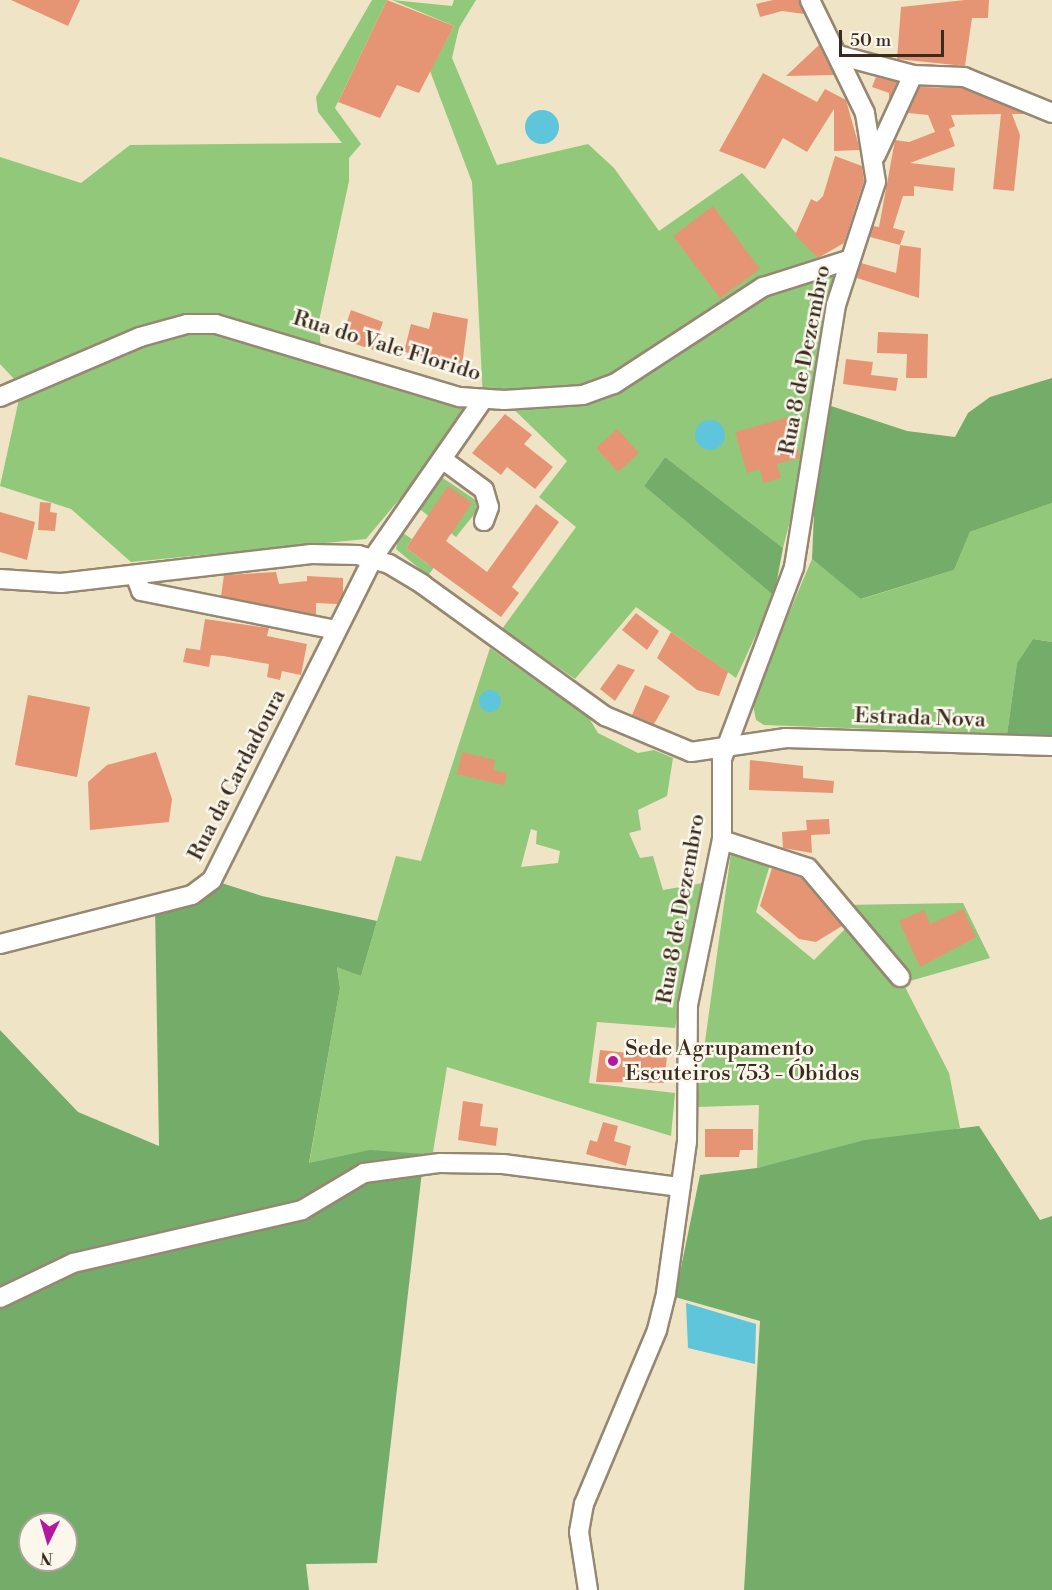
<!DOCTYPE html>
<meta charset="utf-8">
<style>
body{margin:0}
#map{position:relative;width:1052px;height:1590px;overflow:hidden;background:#f0e4c6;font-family:"Libre Bodoni",serif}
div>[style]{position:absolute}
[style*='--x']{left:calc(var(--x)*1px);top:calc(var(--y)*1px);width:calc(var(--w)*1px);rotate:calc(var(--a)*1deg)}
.green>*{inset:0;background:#91c87a}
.forest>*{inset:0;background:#74ac6a}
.water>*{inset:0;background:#5ec5db}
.round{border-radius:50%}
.building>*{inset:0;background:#e69574}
.roads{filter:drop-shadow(2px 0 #968772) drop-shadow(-2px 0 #968772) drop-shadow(0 2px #968772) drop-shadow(0 -2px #968772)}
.minor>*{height:18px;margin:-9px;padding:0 9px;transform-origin:9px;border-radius:9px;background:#fff}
.dots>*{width:16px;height:16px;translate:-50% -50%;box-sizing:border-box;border:3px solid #fbf7ec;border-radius:50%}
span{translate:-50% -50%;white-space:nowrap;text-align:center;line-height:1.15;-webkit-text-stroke:5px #fbf7ec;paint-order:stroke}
.street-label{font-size:22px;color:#3b2a1e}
.poi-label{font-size:22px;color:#3b2a1e}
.left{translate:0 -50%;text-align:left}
.north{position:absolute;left:18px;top:1512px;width:60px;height:60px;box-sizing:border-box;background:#fbf7ec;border:2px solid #aea59a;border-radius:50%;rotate:185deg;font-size:16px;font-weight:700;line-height:24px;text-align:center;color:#3b2a1e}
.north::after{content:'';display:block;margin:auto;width:21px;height:27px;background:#b5179e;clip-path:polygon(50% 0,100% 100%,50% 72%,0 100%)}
.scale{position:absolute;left:839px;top:30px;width:105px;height:27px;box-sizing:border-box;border:3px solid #3b2a1e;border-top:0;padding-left:8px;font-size:18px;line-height:21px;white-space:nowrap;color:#3b2a1e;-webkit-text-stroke:4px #fbf7ec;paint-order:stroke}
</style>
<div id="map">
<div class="green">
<i style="clip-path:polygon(372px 0,387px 0,335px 108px,361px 144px,349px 158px,349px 181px,319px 321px,321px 352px,483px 399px,472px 182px,430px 71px,454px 26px,392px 0,452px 6px,454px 0,476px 0,459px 28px,452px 58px,497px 165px,588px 144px,614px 168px,659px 231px,742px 173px,821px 261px,846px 266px,817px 416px,783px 548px,665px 457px,644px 486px,774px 596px,736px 678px,636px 607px,575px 679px,502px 629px,576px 527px,539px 497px,567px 461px,504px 400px,483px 400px,366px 539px,131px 562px,71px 509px,0 486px,19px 399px,134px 340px,16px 381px,0 364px,0 157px,81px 183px,130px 145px,342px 143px,318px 112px,316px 97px)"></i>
<i style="clip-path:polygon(440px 476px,477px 501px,476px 512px,456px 537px,417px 507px)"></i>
<i style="clip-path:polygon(1052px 503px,1052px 642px,1033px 639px,1017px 663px,1007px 734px,764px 725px,756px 720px,752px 700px,812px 559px,862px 599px,954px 570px,970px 532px)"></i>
<i style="clip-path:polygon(400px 531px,412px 539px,406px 548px,428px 564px,450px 544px,428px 576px,396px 549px)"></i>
<i style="clip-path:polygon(evenodd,490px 648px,589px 718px,598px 733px,638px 753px,654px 750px,673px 758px,667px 796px,638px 810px,641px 830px,629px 833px,640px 858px,653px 856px,663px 890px,703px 883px,675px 1028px,597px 1022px,589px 1083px,675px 1093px,671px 1136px,447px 1067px,431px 1164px,423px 1165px,423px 1154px,309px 1164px,340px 988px,337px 966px,361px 976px,396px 856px,421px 861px,490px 648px,531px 829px,537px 831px,536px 844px,560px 851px,558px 863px,521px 867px,531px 829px)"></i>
<i style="clip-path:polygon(731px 853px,771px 861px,756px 912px,814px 960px,854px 920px,842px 905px,963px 903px,990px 958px,903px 983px,949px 1073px,960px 1128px,757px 1168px,759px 1105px,696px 1107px)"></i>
</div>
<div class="forest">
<i style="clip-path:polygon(1052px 378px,1052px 503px,970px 532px,954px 570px,861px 599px,812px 559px,819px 402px,907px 431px,955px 437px,968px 413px,990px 397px)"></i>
<i style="clip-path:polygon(665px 457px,783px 548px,774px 596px,644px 486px)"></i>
<i style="clip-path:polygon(1033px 639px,1052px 642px,1052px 735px,1007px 734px,1017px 663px)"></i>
<i style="clip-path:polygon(evenodd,212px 880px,262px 896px,377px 921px,361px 976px,337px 967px,340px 988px,309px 1163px,370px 1150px,424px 1154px,377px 1563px,306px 1564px,309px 1590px,0 1590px,0 1030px,78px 1112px,159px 1146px,155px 904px,212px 880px,30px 1524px,66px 1524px,66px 1560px,30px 1560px,30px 1524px)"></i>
<i style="clip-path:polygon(979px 1126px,1040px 1220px,1052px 1216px,1052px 1590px,744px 1590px,760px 1321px,675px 1297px,700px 1175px,757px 1168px,865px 1140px)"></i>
</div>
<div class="water">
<i class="round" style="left:525px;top:110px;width:34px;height:34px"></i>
<i class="round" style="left:695px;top:420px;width:30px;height:30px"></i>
<i class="round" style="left:479px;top:690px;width:22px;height:22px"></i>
<i style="clip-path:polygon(686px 1303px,756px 1324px,755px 1364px,688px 1348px)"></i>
</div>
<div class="building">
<i style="clip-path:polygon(11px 0,80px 0,68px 26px)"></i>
<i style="clip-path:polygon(387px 0,454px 26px,419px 93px,397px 85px,380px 118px,338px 102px)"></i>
<i style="clip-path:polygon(773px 0,799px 0,804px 14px,782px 11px,760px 17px,756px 4px)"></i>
<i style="clip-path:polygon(965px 0,989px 0,988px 18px,972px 18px,965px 66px,897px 59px,901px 7px)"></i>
<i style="clip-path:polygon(819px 45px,834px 75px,786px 76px)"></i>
<i style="clip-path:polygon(763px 73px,817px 102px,825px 89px,846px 100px,860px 150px,834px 151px,834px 109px,807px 152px,783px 138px,765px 169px,719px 151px)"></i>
<i style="clip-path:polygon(876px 77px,897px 82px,889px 100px,889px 93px,872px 87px)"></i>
<i style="clip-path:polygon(920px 87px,962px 88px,1026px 114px,1012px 114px,1020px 135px,1014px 191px,993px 189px,1001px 114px,951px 115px,955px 126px,949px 129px,955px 146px,910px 163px,955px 168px,953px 191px,914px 186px,914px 196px,903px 196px,893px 228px,905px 231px,900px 245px,870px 237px,873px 226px,879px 227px,895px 140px,909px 142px,935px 132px,928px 115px,908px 113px)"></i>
<i style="clip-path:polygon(835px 156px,862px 166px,864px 181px,844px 243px,818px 258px,795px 235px,811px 199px,817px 202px,823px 196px)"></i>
<i style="clip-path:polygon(713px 206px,760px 269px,720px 298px,673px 236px)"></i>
<i style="clip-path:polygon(900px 245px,921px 248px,919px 298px,857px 278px,861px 263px,896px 273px)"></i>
<i style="clip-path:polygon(351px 310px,383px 322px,373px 350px,341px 339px)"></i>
<i style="clip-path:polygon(433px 312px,468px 319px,462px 366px,404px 352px,411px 324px,429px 329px)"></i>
<i style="clip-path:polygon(878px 332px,928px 334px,927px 378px,906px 378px,907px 354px,877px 353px)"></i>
<i style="clip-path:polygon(846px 359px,873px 362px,871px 375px,898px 378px,896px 391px,843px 384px)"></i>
<i style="clip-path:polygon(505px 414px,532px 435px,524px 444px,553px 467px,535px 489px,507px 467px,501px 475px,472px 453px)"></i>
<i style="clip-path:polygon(789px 417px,800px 458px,777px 464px,781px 478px,763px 483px,760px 469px,747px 473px,735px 432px)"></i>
<i style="clip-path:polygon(617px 429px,639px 453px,618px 472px,596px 448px)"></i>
<i style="clip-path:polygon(448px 486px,472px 503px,446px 541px,487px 572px,536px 504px,559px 522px,512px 587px,519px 593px,501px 617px,406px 548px)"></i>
<i style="clip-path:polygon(40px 502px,51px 503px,50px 512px,57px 513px,55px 531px,38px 530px)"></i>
<i style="clip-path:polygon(0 512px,35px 522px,27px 560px,0 552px)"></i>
<i style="clip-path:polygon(276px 572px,279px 584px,307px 581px,307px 576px,343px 578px,343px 594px,337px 604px,316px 603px,316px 615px,221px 596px,224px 575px)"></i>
<i style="clip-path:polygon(636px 613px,659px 631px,647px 650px,622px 630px)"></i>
<i style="clip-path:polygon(205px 619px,269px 628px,267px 636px,307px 644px,301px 675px,282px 671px,280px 680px,267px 677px,269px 664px,223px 656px,211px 655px,209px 667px,183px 662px,186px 648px,200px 650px)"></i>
<i style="clip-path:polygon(671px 632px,728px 672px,719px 696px,697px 690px,657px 658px)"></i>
<i style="clip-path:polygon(618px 664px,635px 670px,615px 701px,600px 689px)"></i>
<i style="clip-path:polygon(645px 685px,670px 696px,654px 724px,632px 715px)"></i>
<i style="clip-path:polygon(28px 695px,90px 707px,77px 777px,15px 765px)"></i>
<i style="clip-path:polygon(156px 752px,172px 799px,169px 822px,90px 830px,88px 782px,107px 765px)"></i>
<i style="clip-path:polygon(462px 752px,495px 760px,493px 770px,507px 773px,504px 785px,457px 774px)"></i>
<i style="clip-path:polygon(750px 760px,803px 766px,803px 778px,834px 781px,833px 793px,749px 790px)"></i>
<i style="clip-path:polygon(829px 819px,830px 834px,811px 835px,812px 853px,783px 848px,782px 832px,807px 830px,806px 820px)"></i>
<i style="clip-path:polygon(772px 868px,801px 878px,842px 926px,816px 942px,799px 939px,760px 906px)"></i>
<i style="clip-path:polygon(963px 909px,976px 937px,920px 967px,899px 921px,924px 910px,930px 924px)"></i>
<i style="clip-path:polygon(600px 1050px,667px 1057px,664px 1083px,596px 1082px)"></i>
<i style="clip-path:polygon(463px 1101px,483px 1104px,480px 1126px,498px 1128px,496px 1146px,458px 1140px)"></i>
<i style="clip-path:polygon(603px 1122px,618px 1126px,614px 1141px,631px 1146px,626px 1166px,586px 1154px,590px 1140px,597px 1142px)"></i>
<i style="clip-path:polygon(705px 1129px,753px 1129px,753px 1150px,740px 1150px,739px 1157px,705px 1157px)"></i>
</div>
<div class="roads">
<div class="minor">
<i style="--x:838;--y:55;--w:78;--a:14.9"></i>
<i style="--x:913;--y:75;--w:51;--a:2.2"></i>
<i style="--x:964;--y:77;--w:95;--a:22.2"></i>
<i style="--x:876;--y:155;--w:88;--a:-65.2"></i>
<i style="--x:0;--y:397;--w:152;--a:-23.2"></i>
<i style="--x:140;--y:337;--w:49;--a:-15.5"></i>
<i style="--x:187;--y:324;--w:29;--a:0"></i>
<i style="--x:216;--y:324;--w:255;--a:16.7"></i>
<i style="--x:460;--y:397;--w:44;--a:3.9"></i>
<i style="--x:504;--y:400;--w:79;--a:-3.6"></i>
<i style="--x:583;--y:395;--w:33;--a:-20"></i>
<i style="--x:614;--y:384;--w:178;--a:-33.1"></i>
<i style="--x:763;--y:287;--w:89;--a:-17.6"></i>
<i style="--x:442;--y:459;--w:52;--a:36.4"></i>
<i style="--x:484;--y:490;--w:18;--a:74"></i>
<i style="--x:489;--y:507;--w:15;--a:110"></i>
<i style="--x:135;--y:575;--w:17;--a:69"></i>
<i style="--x:141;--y:591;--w:199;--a:11.3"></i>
<i style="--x:0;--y:579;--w:61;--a:3.8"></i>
<i style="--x:61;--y:583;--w:252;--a:-6.6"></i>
<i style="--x:311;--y:554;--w:47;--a:1.2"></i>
<i style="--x:358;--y:555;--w:32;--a:16"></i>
<i style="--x:389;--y:564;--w:39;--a:31"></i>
<i style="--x:422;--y:584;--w:226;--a:35.8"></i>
<i style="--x:605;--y:716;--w:93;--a:22.7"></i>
<i style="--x:691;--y:752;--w:96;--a:-8.4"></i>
<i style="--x:786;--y:738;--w:266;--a:1.7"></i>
<i style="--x:722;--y:840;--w:90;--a:18"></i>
<i style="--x:808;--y:868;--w:143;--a:49.8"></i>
<i style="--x:0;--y:944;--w:198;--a:-14.3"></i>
<i style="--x:192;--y:895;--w:25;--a:-37"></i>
<i style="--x:212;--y:880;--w:360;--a:-63.4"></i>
<i style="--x:373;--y:558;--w:193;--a:-55.2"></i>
<i style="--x:0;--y:1298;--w:81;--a:-25.6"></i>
<i style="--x:73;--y:1263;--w:235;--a:-13"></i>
<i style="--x:302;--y:1210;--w:72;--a:-30.8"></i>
<i style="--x:364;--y:1173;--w:77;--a:-7.5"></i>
<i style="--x:440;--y:1163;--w:63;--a:0.9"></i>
<i style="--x:503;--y:1164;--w:179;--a:7.4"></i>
<i style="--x:588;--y:1590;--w:59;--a:-98.8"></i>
<i style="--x:579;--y:1532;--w:28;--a:-80"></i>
<i style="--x:584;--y:1504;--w:189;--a:-67.2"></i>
<i style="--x:657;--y:1330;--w:38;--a:-76"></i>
<i style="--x:666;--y:1293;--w:153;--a:-82.1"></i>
<i style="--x:687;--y:1141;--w:136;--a:-89.6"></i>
<i style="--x:688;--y:1005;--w:168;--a:-78.4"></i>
<i style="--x:722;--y:840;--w:81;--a:-90"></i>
<i style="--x:722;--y:759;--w:205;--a:-69.4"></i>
<i style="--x:794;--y:567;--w:265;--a:-80.9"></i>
<i style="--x:836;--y:305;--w:129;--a:-72"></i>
<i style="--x:876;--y:182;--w:70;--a:-99.1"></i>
<i style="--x:865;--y:113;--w:126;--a:-116"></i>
</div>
</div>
<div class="dots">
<i style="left:613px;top:1061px;background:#b5179e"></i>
</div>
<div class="street-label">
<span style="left:387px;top:346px;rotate:17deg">Rua do Vale Florido</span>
<span style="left:805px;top:360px;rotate:-79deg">Rua 8 de Dezembro</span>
<span style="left:920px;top:718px;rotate:2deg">Estrada Nova</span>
<span style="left:237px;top:775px;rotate:-63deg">Rua da Cardadoura</span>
<span style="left:681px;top:909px;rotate:-80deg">Rua 8 de Dezembro</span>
</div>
<div class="poi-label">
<span class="left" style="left:625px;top:1061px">Sede Agrupamento<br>Escuteiros 753 - Óbidos</span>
</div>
<div class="north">N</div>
<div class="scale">50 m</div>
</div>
